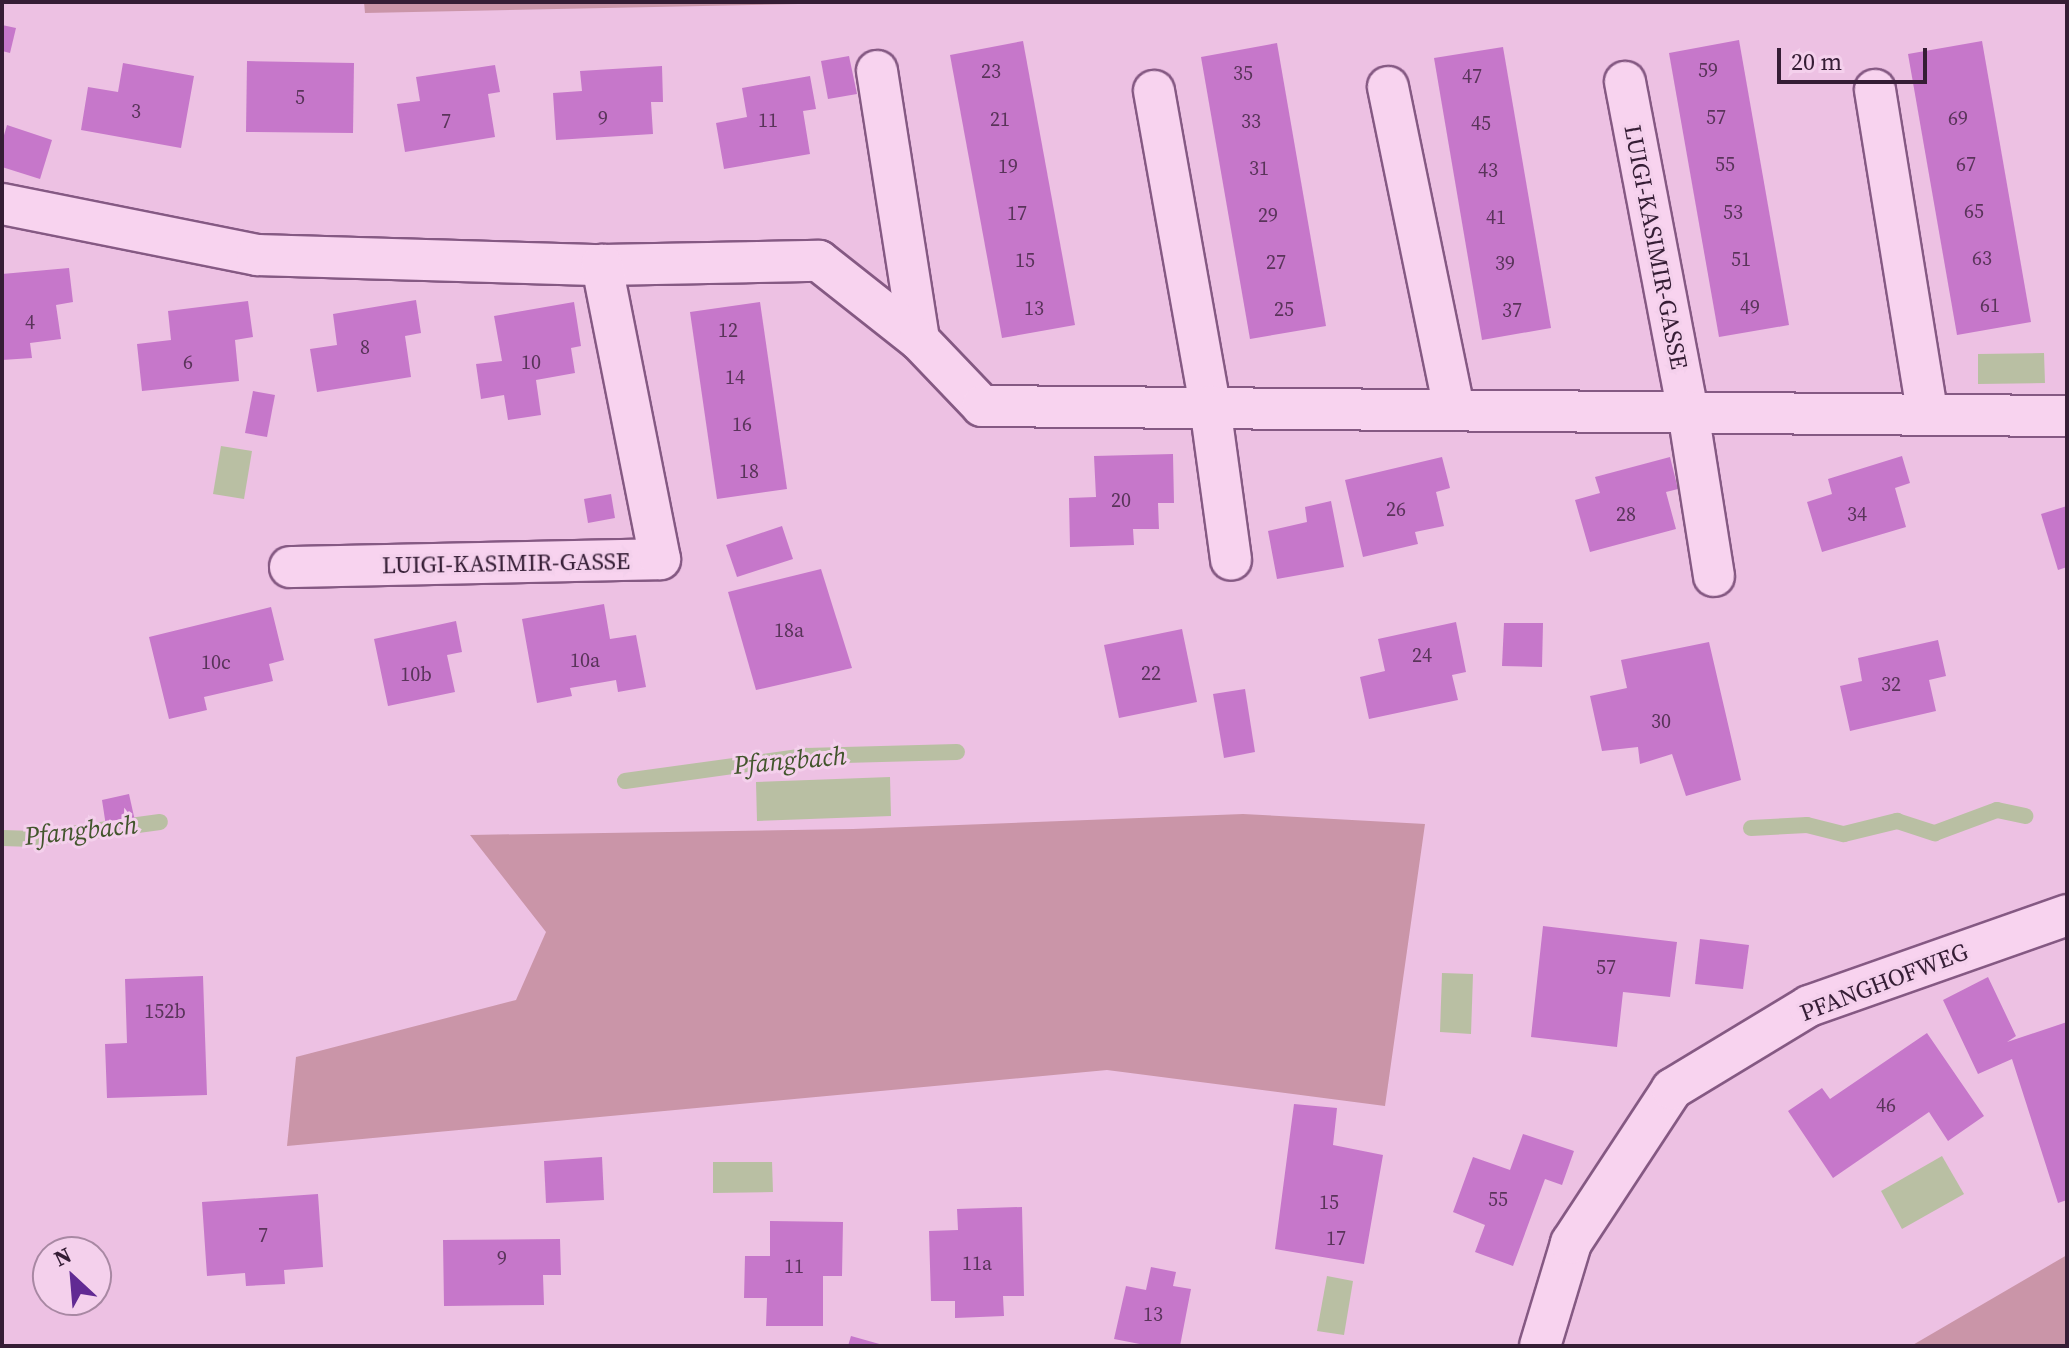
<!DOCTYPE html>
<style>
body{margin:0}
#map{position:relative;width:2069px;height:1348px;overflow:hidden;background:#edc1e3;font-family:"Source Serif 4",serif}
div>[style]{position:absolute}
[style*='--x']{left:calc(var(--x)*1px);top:calc(var(--y)*1px);width:calc(var(--w)*1px);rotate:calc(var(--a)*1deg)}
.green>*{inset:0;background:#ca95a8}
.water>*{inset:0;background:#b9bfa3}
.stream>*{height:16px;margin:-8px;padding:0 8px;transform-origin:8px;border-radius:8px;background:#b9bfa3}
.building>*{inset:0;background:#c677ca}
.roads{filter:drop-shadow(2px 0 #855983) drop-shadow(-2px 0 #855983) drop-shadow(0 2px #855983) drop-shadow(0 -2px #855983)}
.street>*{height:40px;margin:-20px;padding:0 20px;transform-origin:20px;border-radius:20px;background:#f8d3ef}
span{translate:-50% -50%;white-space:nowrap;text-align:center;line-height:1.15;-webkit-text-stroke:6px #f4d0ec;paint-order:stroke}
.number-label{font-size:20px;color:#59345a}
.number-label span{-webkit-text-stroke-width:0}
.street-label{font-size:24px;color:#351d35}
.water-label{font-size:26px;color:#42552c;font-style:italic}
.frame{position:absolute;inset:0;border:4px solid #351d35;pointer-events:none}
.north{position:absolute;left:32px;top:1236px;width:80px;height:80px;box-sizing:border-box;background:#f4d0ec;border:2px solid #a888a3;border-radius:50%;rotate:334deg;font-size:22px;font-weight:700;line-height:32px;text-align:center;color:#351d35}
.north::after{content:'';display:block;margin:auto;width:28px;height:36px;background:#612a93;clip-path:polygon(50% 0,100% 100%,50% 72%,0 100%)}
.scale{position:absolute;left:1777px;top:48px;width:150px;height:36px;box-sizing:border-box;border:4px solid #351d35;border-top:0;padding-left:10px;font-size:24px;line-height:28px;white-space:nowrap;color:#351d35;-webkit-text-stroke:6px #f4d0ec;paint-order:stroke}
</style>
<div id="map">
<div class="green">
<i style="clip-path:polygon(364px 2px,896px 2px,365px 13px)"></i>
<i style="clip-path:polygon(1243px 814px,1425px 824px,1385px 1106px,1107px 1070px,287px 1146px,296px 1057px,516px 1000px,546px 932px,470px 835px,853px 829px)"></i>
<i style="clip-path:polygon(2067px 1255px,2067px 1346px,1911px 1346px)"></i>
</div>
<div class="water">
<i style="clip-path:polygon(2044px 353px,2045px 383px,1978px 384px,1978px 354px)"></i>
<i style="clip-path:polygon(221px 446px,252px 451px,244px 499px,213px 494px)"></i>
<i style="clip-path:polygon(890px 777px,891px 816px,757px 821px,756px 782px)"></i>
<i style="clip-path:polygon(1442px 973px,1473px 974px,1471px 1034px,1440px 1032px)"></i>
<i style="clip-path:polygon(1942px 1156px,1964px 1194px,1902px 1229px,1881px 1191px)"></i>
<i style="clip-path:polygon(713px 1162px,772px 1162px,773px 1192px,713px 1193px)"></i>
<i style="clip-path:polygon(1327px 1276px,1353px 1281px,1344px 1335px,1317px 1331px)"></i>
</div>
<div class="stream">
<i style="--x:625;--y:781;--w:183;--a:-7.9"></i>
<i style="--x:806;--y:756;--w:151;--a:-1.5"></i>
<i style="--x:1751;--y:828;--w:56;--a:-3.1"></i>
<i style="--x:1807;--y:825;--w:38;--a:14"></i>
<i style="--x:1844;--y:834;--w:55;--a:-13.8"></i>
<i style="--x:1897;--y:821;--w:40;--a:18"></i>
<i style="--x:1935;--y:833;--w:66;--a:-20.4"></i>
<i style="--x:1997;--y:810;--w:29;--a:12"></i>
<i style="--x:2;--y:838;--w:32;--a:2"></i>
<i style="--x:34;--y:839;--w:127;--a:-7.7"></i>
</div>
<div class="building">
<i style="clip-path:polygon(2px 25px,16px 28px,10px 53px,2px 51px)"></i>
<i style="clip-path:polygon(1739px 40px,1789px 325px,1719px 337px,1669px 53px)"></i>
<i style="clip-path:polygon(1023px 41px,1075px 325px,1002px 338px,950px 55px)"></i>
<i style="clip-path:polygon(1982px 41px,2031px 322px,1957px 335px,1908px 54px)"></i>
<i style="clip-path:polygon(1277px 43px,1326px 326px,1250px 339px,1201px 57px)"></i>
<i style="clip-path:polygon(1503px 47px,1551px 328px,1482px 340px,1434px 58px)"></i>
<i style="clip-path:polygon(849px 56px,857px 94px,828px 99px,821px 61px)"></i>
<i style="clip-path:polygon(247px 61px,354px 63px,353px 133px,246px 132px)"></i>
<i style="clip-path:polygon(123px 63px,194px 76px,181px 148px,81px 130px,88px 87px,118px 92px)"></i>
<i style="clip-path:polygon(495px 65px,500px 92px,488px 94px,495px 137px,405px 152px,397px 104px,420px 101px,416px 77px)"></i>
<i style="clip-path:polygon(662px 66px,663px 102px,651px 102px,653px 134px,556px 140px,553px 93px,582px 91px,580px 71px)"></i>
<i style="clip-path:polygon(810px 76px,816px 109px,803px 111px,810px 154px,724px 169px,716px 123px,747px 117px,742px 88px)"></i>
<i style="clip-path:polygon(7px 125px,52px 140px,40px 179px,2px 167px,2px 142px)"></i>
<i style="clip-path:polygon(69px 268px,73px 302px,56px 305px,61px 339px,30px 343px,32px 358px,2px 360px,2px 274px)"></i>
<i style="clip-path:polygon(416px 300px,421px 333px,405px 336px,411px 377px,317px 392px,310px 349px,337px 345px,333px 314px)"></i>
<i style="clip-path:polygon(248px 301px,253px 337px,235px 340px,239px 381px,142px 391px,137px 344px,171px 340px,168px 311px)"></i>
<i style="clip-path:polygon(574px 302px,581px 346px,571px 348px,575px 373px,536px 380px,541px 415px,508px 420px,504px 395px,481px 399px,476px 364px,502px 361px,494px 316px)"></i>
<i style="clip-path:polygon(760px 302px,787px 489px,717px 499px,690px 312px)"></i>
<i style="clip-path:polygon(253px 391px,275px 395px,267px 437px,245px 433px)"></i>
<i style="clip-path:polygon(1173px 454px,1174px 503px,1158px 503px,1159px 529px,1133px 529px,1134px 545px,1070px 547px,1069px 498px,1096px 497px,1094px 456px)"></i>
<i style="clip-path:polygon(1902px 456px,1910px 483px,1895px 488px,1906px 527px,1822px 552px,1807px 502px,1832px 494px,1828px 479px)"></i>
<i style="clip-path:polygon(1442px 457px,1450px 488px,1436px 492px,1444px 526px,1415px 532px,1418px 544px,1363px 557px,1345px 480px)"></i>
<i style="clip-path:polygon(1670px 457px,1678px 489px,1666px 492px,1676px 529px,1590px 552px,1575px 500px,1600px 493px,1595px 477px)"></i>
<i style="clip-path:polygon(611px 494px,615px 518px,588px 523px,584px 499px)"></i>
<i style="clip-path:polygon(1331px 501px,1344px 567px,1277px 579px,1268px 531px,1307px 522px,1305px 507px)"></i>
<i style="clip-path:polygon(2067px 506px,2067px 567px,2058px 570px,2041px 514px)"></i>
<i style="clip-path:polygon(782px 526px,793px 559px,737px 577px,726px 545px)"></i>
<i style="clip-path:polygon(821px 569px,852px 668px,756px 690px,728px 592px)"></i>
<i style="clip-path:polygon(604px 604px,610px 639px,636px 635px,646px 687px,618px 692px,616px 680px,570px 688px,572px 696px,537px 703px,522px 619px)"></i>
<i style="clip-path:polygon(271px 607px,284px 660px,269px 664px,273px 681px,204px 697px,207px 710px,169px 719px,149px 637px)"></i>
<i style="clip-path:polygon(456px 621px,462px 652px,447px 655px,455px 692px,388px 706px,374px 639px)"></i>
<i style="clip-path:polygon(1456px 622px,1466px 672px,1452px 675px,1458px 700px,1369px 719px,1360px 677px,1385px 671px,1378px 639px)"></i>
<i style="clip-path:polygon(1504px 623px,1543px 623px,1542px 667px,1502px 666px)"></i>
<i style="clip-path:polygon(1182px 629px,1197px 702px,1119px 718px,1104px 645px)"></i>
<i style="clip-path:polygon(1938px 640px,1946px 676px,1929px 680px,1936px 711px,1850px 731px,1840px 686px,1862px 681px,1858px 658px)"></i>
<i style="clip-path:polygon(1709px 642px,1741px 780px,1686px 796px,1672px 754px,1640px 764px,1638px 747px,1602px 751px,1590px 696px,1627px 688px,1621px 660px)"></i>
<i style="clip-path:polygon(1245px 689px,1255px 752px,1224px 758px,1213px 694px)"></i>
<i style="clip-path:polygon(129px 794px,135px 821px,106px 826px,102px 800px)"></i>
<i style="clip-path:polygon(1543px 926px,1677px 942px,1670px 997px,1623px 992px,1617px 1047px,1531px 1037px)"></i>
<i style="clip-path:polygon(1700px 939px,1749px 945px,1743px 989px,1695px 984px)"></i>
<i style="clip-path:polygon(203px 976px,207px 1095px,107px 1098px,105px 1044px,127px 1043px,125px 979px)"></i>
<i style="clip-path:polygon(1988px 977px,2016px 1036px,2007px 1042px,2067px 1022px,2067px 1200px,2058px 1203px,2012px 1059px,1978px 1074px,1943px 1000px)"></i>
<i style="clip-path:polygon(1927px 1033px,1984px 1116px,1948px 1141px,1929px 1112px,1833px 1178px,1788px 1111px,1822px 1088px,1830px 1099px)"></i>
<i style="clip-path:polygon(1294px 1104px,1337px 1108px,1333px 1145px,1383px 1155px,1364px 1264px,1275px 1249px)"></i>
<i style="clip-path:polygon(1523px 1134px,1574px 1151px,1562px 1185px,1545px 1179px,1513px 1266px,1475px 1252px,1485px 1225px,1453px 1212px,1473px 1157px,1510px 1170px)"></i>
<i style="clip-path:polygon(602px 1157px,604px 1200px,546px 1203px,544px 1161px)"></i>
<i style="clip-path:polygon(318px 1194px,323px 1267px,284px 1270px,285px 1284px,246px 1286px,245px 1273px,207px 1276px,202px 1202px)"></i>
<i style="clip-path:polygon(1022px 1207px,1024px 1296px,1003px 1296px,1004px 1316px,955px 1318px,955px 1301px,931px 1301px,929px 1231px,958px 1230px,957px 1209px)"></i>
<i style="clip-path:polygon(770px 1221px,843px 1222px,842px 1276px,823px 1276px,823px 1326px,766px 1326px,767px 1298px,744px 1298px,745px 1256px,770px 1256px)"></i>
<i style="clip-path:polygon(560px 1239px,561px 1275px,543px 1275px,544px 1305px,444px 1306px,443px 1240px)"></i>
<i style="clip-path:polygon(1151px 1267px,1176px 1272px,1173px 1286px,1191px 1289px,1180px 1346px,1150px 1346px,1114px 1339px,1126px 1286px,1146px 1290px)"></i>
<i style="clip-path:polygon(851px 1336px,883px 1345px,883px 1346px,848px 1346px)"></i>
</div>
<div class="roads">
<div class="street">
<i style="--x:877;--y:71;--w:272;--a:81.1"></i>
<i style="--x:1625;--y:82;--w:336;--a:79.2"></i>
<i style="--x:1688;--y:412;--w:166;--a:81"></i>
<i style="--x:1388;--y:87;--w:329;--a:78.4"></i>
<i style="--x:1875;--y:90;--w:326;--a:80.8"></i>
<i style="--x:1154;--y:91;--w:320;--a:79.9"></i>
<i style="--x:1210;--y:406;--w:155;--a:82.2"></i>
<i style="--x:2;--y:204;--w:260;--a:11.3"></i>
<i style="--x:257;--y:255;--w:345;--a:1.7"></i>
<i style="--x:602;--y:265;--w:217;--a:-1.1"></i>
<i style="--x:819;--y:261;--w:127;--a:38.3"></i>
<i style="--x:919;--y:340;--w:91;--a:46.3"></i>
<i style="--x:982;--y:406;--w:1085;--a:0.53"></i>
<i style="--x:290;--y:567;--w:370;--a:-1.2"></i>
<i style="--x:660;--y:559;--w:300;--a:-101.2"></i>
<i style="--x:1540;--y:1346;--w:108;--a:-73.2"></i>
<i style="--x:1571;--y:1243;--w:184;--a:-56.7"></i>
<i style="--x:1672;--y:1089;--w:160;--a:-31.2"></i>
<i style="--x:1809;--y:1006;--w:274;--a:-19.4"></i>
</div>
</div>
<div class="number-label">
<span style="left:1708px;top:70px">59</span>
<span style="left:991px;top:71px">23</span>
<span style="left:1243px;top:73px">35</span>
<span style="left:1472px;top:76px">47</span>
<span style="left:300px;top:97px">5</span>
<span style="left:136px;top:111px">3</span>
<span style="left:1716px;top:117px">57</span>
<span style="left:603px;top:118px">9</span>
<span style="left:1958px;top:118px">69</span>
<span style="left:1000px;top:119px">21</span>
<span style="left:768px;top:120px">11</span>
<span style="left:446px;top:121px">7</span>
<span style="left:1251px;top:121px">33</span>
<span style="left:1481px;top:123px">45</span>
<span style="left:1725px;top:164px">55</span>
<span style="left:1966px;top:164px">67</span>
<span style="left:1008px;top:166px">19</span>
<span style="left:1259px;top:168px">31</span>
<span style="left:1488px;top:170px">43</span>
<span style="left:1974px;top:211px">65</span>
<span style="left:1733px;top:212px">53</span>
<span style="left:1017px;top:213px">17</span>
<span style="left:1268px;top:215px">29</span>
<span style="left:1496px;top:217px">41</span>
<span style="left:1982px;top:258px">63</span>
<span style="left:1741px;top:259px">51</span>
<span style="left:1025px;top:260px">15</span>
<span style="left:1276px;top:262px">27</span>
<span style="left:1505px;top:263px">39</span>
<span style="left:1990px;top:305px">61</span>
<span style="left:1750px;top:307px">49</span>
<span style="left:1034px;top:308px">13</span>
<span style="left:1284px;top:309px">25</span>
<span style="left:1512px;top:310px">37</span>
<span style="left:30px;top:322px">4</span>
<span style="left:728px;top:330px">12</span>
<span style="left:365px;top:347px">8</span>
<span style="left:188px;top:362px">6</span>
<span style="left:531px;top:362px">10</span>
<span style="left:735px;top:377px">14</span>
<span style="left:742px;top:424px">16</span>
<span style="left:749px;top:471px">18</span>
<span style="left:1121px;top:500px">20</span>
<span style="left:1396px;top:509px">26</span>
<span style="left:1626px;top:514px">28</span>
<span style="left:1857px;top:514px">34</span>
<span style="left:789px;top:630px">18a</span>
<span style="left:1422px;top:655px">24</span>
<span style="left:585px;top:660px">10a</span>
<span style="left:216px;top:662px">10c</span>
<span style="left:1151px;top:673px">22</span>
<span style="left:416px;top:674px">10b</span>
<span style="left:1891px;top:684px">32</span>
<span style="left:1661px;top:721px">30</span>
<span style="left:1606px;top:967px">57</span>
<span style="left:165px;top:1011px">152b</span>
<span style="left:1886px;top:1105px">46</span>
<span style="left:1498px;top:1199px">55</span>
<span style="left:1329px;top:1202px">15</span>
<span style="left:263px;top:1235px">7</span>
<span style="left:1336px;top:1238px">17</span>
<span style="left:502px;top:1258px">9</span>
<span style="left:977px;top:1263px">11a</span>
<span style="left:794px;top:1266px">11</span>
<span style="left:1153px;top:1314px">13</span>
</div>
<div class="street-label">
<span style="left:1656px;top:247px;rotate:79deg">LUIGI-KASIMIR-GASSE</span>
<span style="left:506px;top:563px;rotate:-1deg">LUIGI-KASIMIR-GASSE</span>
<span style="left:1884px;top:982px;rotate:-21deg">PFANGHOFWEG</span>
</div>
<div class="water-label">
<span style="left:790px;top:761px;rotate:-5deg">Pfangbach</span>
<span style="left:81px;top:831px;rotate:-6deg">Pfangbach</span>
</div>
<div class="frame"></div>
<div class="north">N</div>
<div class="scale">20 m</div>
</div>
